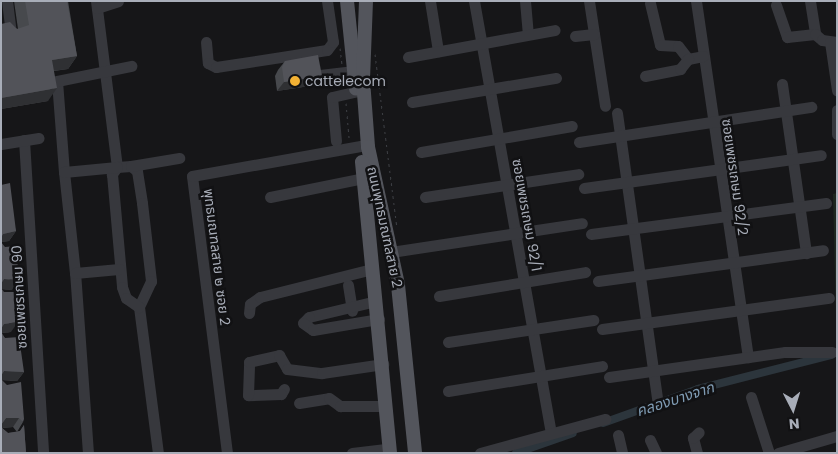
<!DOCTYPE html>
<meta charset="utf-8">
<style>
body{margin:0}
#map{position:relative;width:838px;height:454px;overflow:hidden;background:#161618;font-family:Poppins,"Noto Sans Thai",sans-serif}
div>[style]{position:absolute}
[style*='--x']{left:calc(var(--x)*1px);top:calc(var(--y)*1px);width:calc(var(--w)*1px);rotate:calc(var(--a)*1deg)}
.green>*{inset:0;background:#1e261f}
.canal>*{height:8px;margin:-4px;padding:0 4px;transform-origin:4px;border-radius:4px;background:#2c353c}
.path>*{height:1px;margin-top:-0.5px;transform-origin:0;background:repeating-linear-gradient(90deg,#3d3f44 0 2.5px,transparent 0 6.5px)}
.minor>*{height:11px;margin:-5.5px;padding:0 5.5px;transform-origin:5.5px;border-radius:5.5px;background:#37383d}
.major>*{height:14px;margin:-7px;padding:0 7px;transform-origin:7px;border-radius:7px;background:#53555c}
.wall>*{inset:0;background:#47494d}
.shaded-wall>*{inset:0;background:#2f3033}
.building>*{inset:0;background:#525359}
.dots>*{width:14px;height:14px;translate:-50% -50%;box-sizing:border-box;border:2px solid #111113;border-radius:50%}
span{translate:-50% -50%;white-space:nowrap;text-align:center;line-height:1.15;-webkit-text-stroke:5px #111113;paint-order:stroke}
.poi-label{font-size:14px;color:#a8adb8}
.left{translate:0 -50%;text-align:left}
.street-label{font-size:14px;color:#a8adb8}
.water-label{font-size:15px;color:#7f9bb3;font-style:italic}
.frame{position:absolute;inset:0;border:2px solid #a8adb8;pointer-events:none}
.north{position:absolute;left:768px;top:384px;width:50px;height:50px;-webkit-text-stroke:4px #111113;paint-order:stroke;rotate:175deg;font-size:14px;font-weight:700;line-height:20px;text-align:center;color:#a8adb8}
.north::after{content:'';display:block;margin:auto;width:18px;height:22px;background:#a8adb8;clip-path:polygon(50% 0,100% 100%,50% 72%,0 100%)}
</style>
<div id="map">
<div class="green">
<i style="clip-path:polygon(837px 193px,837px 318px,836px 318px,833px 194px)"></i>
</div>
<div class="canal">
<i style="--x:603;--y:423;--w:101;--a:-19.7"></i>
<i style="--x:698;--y:389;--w:137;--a:-14.3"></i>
<i style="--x:516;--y:453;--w:60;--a:-19.3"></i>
</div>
<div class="path">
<i style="--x:340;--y:48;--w:16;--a:83"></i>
<i style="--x:375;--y:54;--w:175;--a:82.8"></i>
<i style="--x:346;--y:103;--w:36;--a:85"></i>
</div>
<div class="minor">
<i style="--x:7;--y:1;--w:34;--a:83"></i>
<i style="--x:96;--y:1;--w:167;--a:82.8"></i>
<i style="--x:117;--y:167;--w:14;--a:-4"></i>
<i style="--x:131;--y:166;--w:8;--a:40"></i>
<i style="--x:137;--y:171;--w:32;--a:81"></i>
<i style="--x:142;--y:203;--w:79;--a:83.4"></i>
<i style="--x:151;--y:281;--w:29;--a:115"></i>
<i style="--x:139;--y:307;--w:147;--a:82.6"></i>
<i style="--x:430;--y:1;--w:51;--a:80.9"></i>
<i style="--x:474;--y:1;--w:439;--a:79.9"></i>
<i style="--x:525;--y:1;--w:32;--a:85"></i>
<i style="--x:589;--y:1;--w:106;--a:81.3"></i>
<i style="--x:696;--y:1;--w:360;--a:81.7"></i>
<i style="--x:810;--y:1;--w:33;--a:81"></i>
<i style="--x:650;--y:3;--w:43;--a:76.6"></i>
<i style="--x:660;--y:45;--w:18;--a:3"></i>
<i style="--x:678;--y:46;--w:16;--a:52"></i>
<i style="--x:688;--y:59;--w:15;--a:-11"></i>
<i style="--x:776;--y:5;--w:34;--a:71"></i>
<i style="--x:787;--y:37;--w:28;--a:-6"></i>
<i style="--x:815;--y:34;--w:9;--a:41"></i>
<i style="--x:822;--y:40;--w:15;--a:8"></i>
<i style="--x:97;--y:8;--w:22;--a:-18"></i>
<i style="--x:575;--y:36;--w:19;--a:-6"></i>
<i style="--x:206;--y:42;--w:21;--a:85"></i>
<i style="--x:208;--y:63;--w:9;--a:27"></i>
<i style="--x:216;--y:67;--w:112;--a:-8.7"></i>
<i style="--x:327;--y:50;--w:10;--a:-53"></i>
<i style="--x:333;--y:42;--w:41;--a:-98.3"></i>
<i style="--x:830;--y:42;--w:49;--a:81.7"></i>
<i style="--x:408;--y:57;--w:149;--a:-10.4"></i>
<i style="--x:320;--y:75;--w:34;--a:-7"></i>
<i style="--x:645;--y:76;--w:36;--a:-11"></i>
<i style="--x:680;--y:69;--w:13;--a:-51"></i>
<i style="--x:782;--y:84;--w:171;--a:81.9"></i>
<i style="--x:412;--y:102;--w:146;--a:-9.5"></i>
<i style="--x:837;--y:110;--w:24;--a:90"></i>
<i style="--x:617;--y:113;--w:293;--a:82"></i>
<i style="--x:24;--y:140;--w:314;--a:86.5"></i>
<i style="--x:336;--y:141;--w:44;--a:-95.2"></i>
<i style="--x:332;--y:97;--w:26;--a:-13"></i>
<i style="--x:579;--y:142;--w:235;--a:-8.6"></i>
<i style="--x:1;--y:144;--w:38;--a:-9"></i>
<i style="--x:421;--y:152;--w:153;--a:-9.8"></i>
<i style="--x:131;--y:166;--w:49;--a:-9.5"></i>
<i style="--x:117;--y:167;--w:9;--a:126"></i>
<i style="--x:112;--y:174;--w:113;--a:84.9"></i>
<i style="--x:122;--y:287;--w:12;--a:70"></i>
<i style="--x:126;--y:298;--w:16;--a:35"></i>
<i style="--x:64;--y:172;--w:91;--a:-94.4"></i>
<i style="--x:57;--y:81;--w:76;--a:-11.5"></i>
<i style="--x:584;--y:188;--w:239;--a:-7.9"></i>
<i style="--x:270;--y:197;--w:95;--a:-11.5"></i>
<i style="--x:425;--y:197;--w:155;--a:-8.5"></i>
<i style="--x:591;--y:234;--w:237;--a:-7.5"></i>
<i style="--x:391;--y:252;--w:193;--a:-8.6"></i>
<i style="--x:75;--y:273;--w:102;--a:-96.2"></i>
<i style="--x:64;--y:172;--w:53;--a:-5.4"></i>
<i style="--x:598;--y:281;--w:227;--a:-7.8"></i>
<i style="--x:348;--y:285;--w:26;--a:81"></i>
<i style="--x:439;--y:296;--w:148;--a:-9.3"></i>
<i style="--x:376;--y:301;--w:69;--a:166.6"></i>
<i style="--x:309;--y:317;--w:8;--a:135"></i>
<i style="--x:303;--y:323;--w:12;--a:35"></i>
<i style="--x:313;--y:330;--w:67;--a:-9.5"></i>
<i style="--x:249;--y:313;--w:9;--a:-84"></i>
<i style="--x:250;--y:304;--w:12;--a:-35"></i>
<i style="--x:260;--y:297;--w:115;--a:-14"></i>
<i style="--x:602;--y:329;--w:229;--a:-7.8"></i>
<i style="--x:448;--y:342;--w:147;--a:-8.6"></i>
<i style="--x:609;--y:377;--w:178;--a:-8.1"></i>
<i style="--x:785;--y:352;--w:47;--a:0"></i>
<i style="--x:284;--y:389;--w:6;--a:121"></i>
<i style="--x:281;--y:394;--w:33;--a:178"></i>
<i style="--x:248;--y:395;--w:33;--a:-88"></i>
<i style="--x:249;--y:362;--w:31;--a:-13"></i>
<i style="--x:279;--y:355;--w:16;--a:60"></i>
<i style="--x:287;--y:369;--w:35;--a:7"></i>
<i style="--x:322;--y:373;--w:62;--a:-8.4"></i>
<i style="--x:448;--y:391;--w:156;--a:-9.2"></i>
<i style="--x:751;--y:397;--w:59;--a:72.2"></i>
<i style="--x:299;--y:403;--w:30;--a:-9"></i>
<i style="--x:329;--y:398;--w:14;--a:36"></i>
<i style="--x:340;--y:406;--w:46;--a:0"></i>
<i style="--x:618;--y:435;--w:18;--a:77"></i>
<i style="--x:650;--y:440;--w:14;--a:65"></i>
<i style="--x:88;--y:453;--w:180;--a:-94.1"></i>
<i style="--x:75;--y:273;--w:44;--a:-5.2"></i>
<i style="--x:227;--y:453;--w:279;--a:-97.2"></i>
<i style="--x:192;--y:176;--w:171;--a:-10.1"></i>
<i style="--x:352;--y:453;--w:38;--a:-7"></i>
<i style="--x:480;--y:453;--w:130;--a:-15.2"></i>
<i style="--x:697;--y:453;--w:16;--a:-105"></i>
<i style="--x:693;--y:438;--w:8;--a:-45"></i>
<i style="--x:778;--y:453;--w:61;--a:-16.1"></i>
</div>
<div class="major">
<i style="--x:347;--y:1;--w:88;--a:84.2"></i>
<i style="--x:366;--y:1;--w:79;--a:92.2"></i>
<i style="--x:363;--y:80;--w:67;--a:85.7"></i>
<i style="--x:368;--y:147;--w:141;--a:77.7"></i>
<i style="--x:398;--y:285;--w:169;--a:84.2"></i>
<i style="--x:362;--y:162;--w:292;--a:84.5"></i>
</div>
<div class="wall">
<i style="clip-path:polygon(14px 1px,68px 1px,77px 56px,68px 69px,54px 71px,48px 101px,1px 109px,1px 24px,18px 29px)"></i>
<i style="clip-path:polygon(285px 61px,322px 76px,316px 85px,277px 91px,275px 76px,278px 70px)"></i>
<i style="clip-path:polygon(evenodd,1px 185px,16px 231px,9px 241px,1px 242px,12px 290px,2px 289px,11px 332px,2px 333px,24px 372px,17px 381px,2px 380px,23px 422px,17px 432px,20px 431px,24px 425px,26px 453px,1px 453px,1px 185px,13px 427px,17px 432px,8px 433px,2px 428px,13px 427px)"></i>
</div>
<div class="shaded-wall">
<i style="clip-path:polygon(77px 56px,68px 69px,43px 72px,52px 60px)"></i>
<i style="clip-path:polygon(322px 76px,316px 85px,277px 91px,284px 82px)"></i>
<i style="clip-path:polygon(57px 88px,48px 101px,1px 109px,1px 98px)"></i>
<i style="clip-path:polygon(16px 231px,9px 241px,1px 242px,1px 237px,3px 234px)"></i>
<i style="clip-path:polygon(4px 279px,18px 280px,12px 290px,1px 289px,1px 283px)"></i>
<i style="clip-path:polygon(18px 322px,11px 332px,1px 333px,1px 328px,4px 324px)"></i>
<i style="clip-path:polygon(4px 371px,24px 372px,17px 381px,1px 380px,1px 375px)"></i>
<i style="clip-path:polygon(6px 418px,19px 418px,13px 427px,1px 428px,1px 425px)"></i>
</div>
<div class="building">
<i style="clip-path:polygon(25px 1px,67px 1px,77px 56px,52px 60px,57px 88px,1px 98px,1px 24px,10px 22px,17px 29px,29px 25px)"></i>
<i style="clip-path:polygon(318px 55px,322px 76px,284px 82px,282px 67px,285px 61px)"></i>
<i style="clip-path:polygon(10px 183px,16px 231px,3px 234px,1px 238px,1px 185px)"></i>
<i style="clip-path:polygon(1px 242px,5px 247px,17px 246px,18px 280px,4px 279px,1px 284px)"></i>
<i style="clip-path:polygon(1px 288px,4px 292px,14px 292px,18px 322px,4px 324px,1px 329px)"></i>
<i style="clip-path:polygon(1px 333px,5px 338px,19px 337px,24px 372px,4px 371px,1px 376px)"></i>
<i style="clip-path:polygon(1px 379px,7px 385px,21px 382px,24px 419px,23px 422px,19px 418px,6px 418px,1px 425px)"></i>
<i style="clip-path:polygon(24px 425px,26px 453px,1px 453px,1px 427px,8px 433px,20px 431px)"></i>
</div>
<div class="dots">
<i style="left:295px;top:81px;background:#f2b134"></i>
</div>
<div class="poi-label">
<span class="left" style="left:305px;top:81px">cattelecom</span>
</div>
<div class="street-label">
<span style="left:735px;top:177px;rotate:82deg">ซอยเพชรเกษม 92/2</span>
<span style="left:527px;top:215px;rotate:80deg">ซอยเพชรเกษม 92/1</span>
<span style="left:385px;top:227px;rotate:78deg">ถนนพุทธมณฑลสาย 2</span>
<span style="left:217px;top:257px;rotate:83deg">พุทธมณฑลสาย ๒ ซอย 2</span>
<span style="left:19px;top:297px;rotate:-93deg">ซอยเพชรเกษม 90</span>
</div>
<div class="water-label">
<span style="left:675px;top:399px;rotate:-18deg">คลองบางจาก</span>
</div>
<div class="frame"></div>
<div class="north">N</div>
</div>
